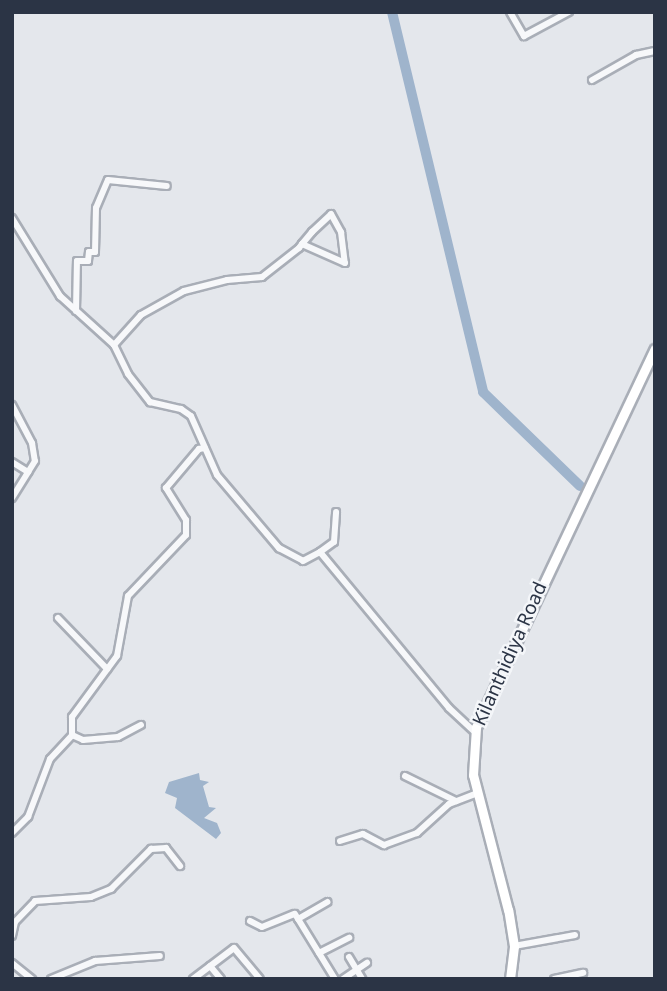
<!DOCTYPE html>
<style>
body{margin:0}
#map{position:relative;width:667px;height:991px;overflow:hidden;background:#e4e7ec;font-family:"Noto Sans",sans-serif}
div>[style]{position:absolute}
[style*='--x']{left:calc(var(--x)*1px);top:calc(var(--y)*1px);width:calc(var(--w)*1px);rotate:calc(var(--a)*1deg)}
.water>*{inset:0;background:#9fb4cc}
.river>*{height:10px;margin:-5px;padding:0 5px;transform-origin:5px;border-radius:5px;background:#9fb4cc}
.roads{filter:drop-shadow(2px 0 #a9aeb7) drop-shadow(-2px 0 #a9aeb7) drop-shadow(0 2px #a9aeb7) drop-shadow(0 -2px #a9aeb7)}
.street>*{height:6px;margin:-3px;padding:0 3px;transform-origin:3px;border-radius:3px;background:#f7f8fa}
.secondary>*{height:9px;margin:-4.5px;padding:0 4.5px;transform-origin:4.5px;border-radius:4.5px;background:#fff}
span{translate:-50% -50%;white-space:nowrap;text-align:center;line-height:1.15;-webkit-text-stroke:5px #f4f6f9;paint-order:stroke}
.street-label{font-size:19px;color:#2b3445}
.frame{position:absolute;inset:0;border:14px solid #2b3445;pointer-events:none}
</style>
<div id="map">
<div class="water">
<i style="clip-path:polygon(199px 773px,200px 780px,209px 782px,203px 786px,209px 807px,216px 808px,204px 818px,217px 823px,221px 833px,216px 839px,175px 808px,177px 798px,165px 793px,169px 782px)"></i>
</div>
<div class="river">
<i style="--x:392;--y:12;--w:391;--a:76.5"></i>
<i style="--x:483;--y:392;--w:135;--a:44.1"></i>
</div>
<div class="roads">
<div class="street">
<i style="--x:510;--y:12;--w:28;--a:60"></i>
<i style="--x:524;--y:36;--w:51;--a:-28.1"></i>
<i style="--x:592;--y:80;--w:51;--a:-29.6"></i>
<i style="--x:636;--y:55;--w:19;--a:-12"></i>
<i style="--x:12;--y:218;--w:92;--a:58.4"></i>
<i style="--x:60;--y:296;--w:73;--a:42.2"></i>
<i style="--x:114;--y:345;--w:32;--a:64"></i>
<i style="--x:128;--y:374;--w:36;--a:52"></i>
<i style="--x:150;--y:402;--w:32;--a:13"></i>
<i style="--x:181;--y:409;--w:12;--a:35"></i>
<i style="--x:191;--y:416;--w:64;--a:66.2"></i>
<i style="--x:217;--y:475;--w:96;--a:49.7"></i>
<i style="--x:279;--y:548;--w:27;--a:28"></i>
<i style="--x:303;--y:561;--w:19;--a:-28"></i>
<i style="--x:320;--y:552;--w:17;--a:-36"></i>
<i style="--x:334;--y:542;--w:30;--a:-86"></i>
<i style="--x:76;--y:311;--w:50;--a:-88.9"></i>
<i style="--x:77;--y:261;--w:11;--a:0"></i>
<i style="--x:88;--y:261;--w:9;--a:-84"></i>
<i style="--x:89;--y:252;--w:6;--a:0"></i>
<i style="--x:95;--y:252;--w:44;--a:-88.7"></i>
<i style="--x:96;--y:208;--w:30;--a:-67"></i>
<i style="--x:108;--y:180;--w:59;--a:5.8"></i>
<i style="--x:114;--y:345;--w:40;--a:-48"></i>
<i style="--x:141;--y:315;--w:49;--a:-29.2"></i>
<i style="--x:184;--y:291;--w:44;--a:-14.3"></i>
<i style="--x:227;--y:280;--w:35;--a:-5"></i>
<i style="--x:262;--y:277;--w:47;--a:-38.1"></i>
<i style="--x:299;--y:248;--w:5;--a:-53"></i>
<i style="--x:302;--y:244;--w:16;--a:-50"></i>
<i style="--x:312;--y:232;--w:26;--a:-43"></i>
<i style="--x:331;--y:214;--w:21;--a:61"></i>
<i style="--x:341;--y:232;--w:31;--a:83"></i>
<i style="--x:345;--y:263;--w:47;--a:-156.2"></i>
<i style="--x:12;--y:405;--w:43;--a:62.2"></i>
<i style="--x:32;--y:443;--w:18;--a:81"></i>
<i style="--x:35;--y:461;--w:13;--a:122"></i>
<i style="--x:28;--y:472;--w:19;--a:-148"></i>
<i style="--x:12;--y:498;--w:31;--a:-58"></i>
<i style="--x:320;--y:552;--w:202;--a:50.4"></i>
<i style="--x:449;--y:708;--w:35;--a:43"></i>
<i style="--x:58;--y:618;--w:71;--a:46.1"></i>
<i style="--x:72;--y:735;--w:12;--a:24"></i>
<i style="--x:83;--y:740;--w:35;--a:-5"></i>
<i style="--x:118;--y:737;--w:26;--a:-28"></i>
<i style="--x:405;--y:776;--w:57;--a:26.1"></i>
<i style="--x:12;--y:833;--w:23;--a:-45"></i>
<i style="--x:28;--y:817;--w:62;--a:-69.2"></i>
<i style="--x:50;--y:759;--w:33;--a:-47"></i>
<i style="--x:72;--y:735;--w:18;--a:-90"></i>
<i style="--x:72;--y:717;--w:76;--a:-53.6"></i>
<i style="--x:117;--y:656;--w:61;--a:-79.6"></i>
<i style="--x:128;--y:596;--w:84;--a:-46.4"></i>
<i style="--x:186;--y:535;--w:15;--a:-90"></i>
<i style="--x:186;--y:520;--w:38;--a:-122"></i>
<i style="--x:166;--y:488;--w:51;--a:-49.8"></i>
<i style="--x:199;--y:449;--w:6;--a:-9"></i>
<i style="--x:340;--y:841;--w:24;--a:-17"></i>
<i style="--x:363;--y:834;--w:24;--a:28"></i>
<i style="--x:384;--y:845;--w:35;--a:-20"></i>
<i style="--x:417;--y:833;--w:43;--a:-42.2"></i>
<i style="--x:449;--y:804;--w:31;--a:-21"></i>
<i style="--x:298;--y:919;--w:34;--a:-30"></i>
<i style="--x:250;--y:921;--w:13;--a:27"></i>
<i style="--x:262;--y:927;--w:35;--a:-22"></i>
<i style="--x:295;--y:914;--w:76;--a:58.4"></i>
<i style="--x:12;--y:936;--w:14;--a:-78"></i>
<i style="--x:15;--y:922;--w:29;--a:-46"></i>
<i style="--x:35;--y:901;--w:56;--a:-4.1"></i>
<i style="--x:91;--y:897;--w:22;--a:-22"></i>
<i style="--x:111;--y:889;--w:57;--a:-45"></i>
<i style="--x:151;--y:849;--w:15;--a:-4"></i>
<i style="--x:166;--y:848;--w:23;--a:52"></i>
<i style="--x:514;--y:946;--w:62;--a:-10.2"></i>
<i style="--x:319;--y:953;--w:34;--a:-27"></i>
<i style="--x:349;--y:957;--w:26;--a:59"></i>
<i style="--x:12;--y:963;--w:26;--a:39"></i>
<i style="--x:210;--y:966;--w:17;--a:50"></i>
<i style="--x:51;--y:979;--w:48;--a:-22.2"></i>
<i style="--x:95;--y:961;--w:65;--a:-4.4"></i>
<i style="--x:193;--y:979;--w:51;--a:-37.1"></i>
<i style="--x:234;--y:948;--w:40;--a:50"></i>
<i style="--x:343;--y:979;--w:29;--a:-34"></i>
<i style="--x:554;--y:979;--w:30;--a:-12"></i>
</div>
<div class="secondary">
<i style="--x:510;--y:979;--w:33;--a:-83"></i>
<i style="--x:514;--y:946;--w:36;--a:-99"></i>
<i style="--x:508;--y:910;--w:139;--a:-104.5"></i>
<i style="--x:473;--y:775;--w:48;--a:-86.4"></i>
<i style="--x:476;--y:727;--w:418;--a:-64.7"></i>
</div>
</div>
<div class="street-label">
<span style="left:510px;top:654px;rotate:-66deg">Kilanthidiya Road</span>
</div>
<div class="frame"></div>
</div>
